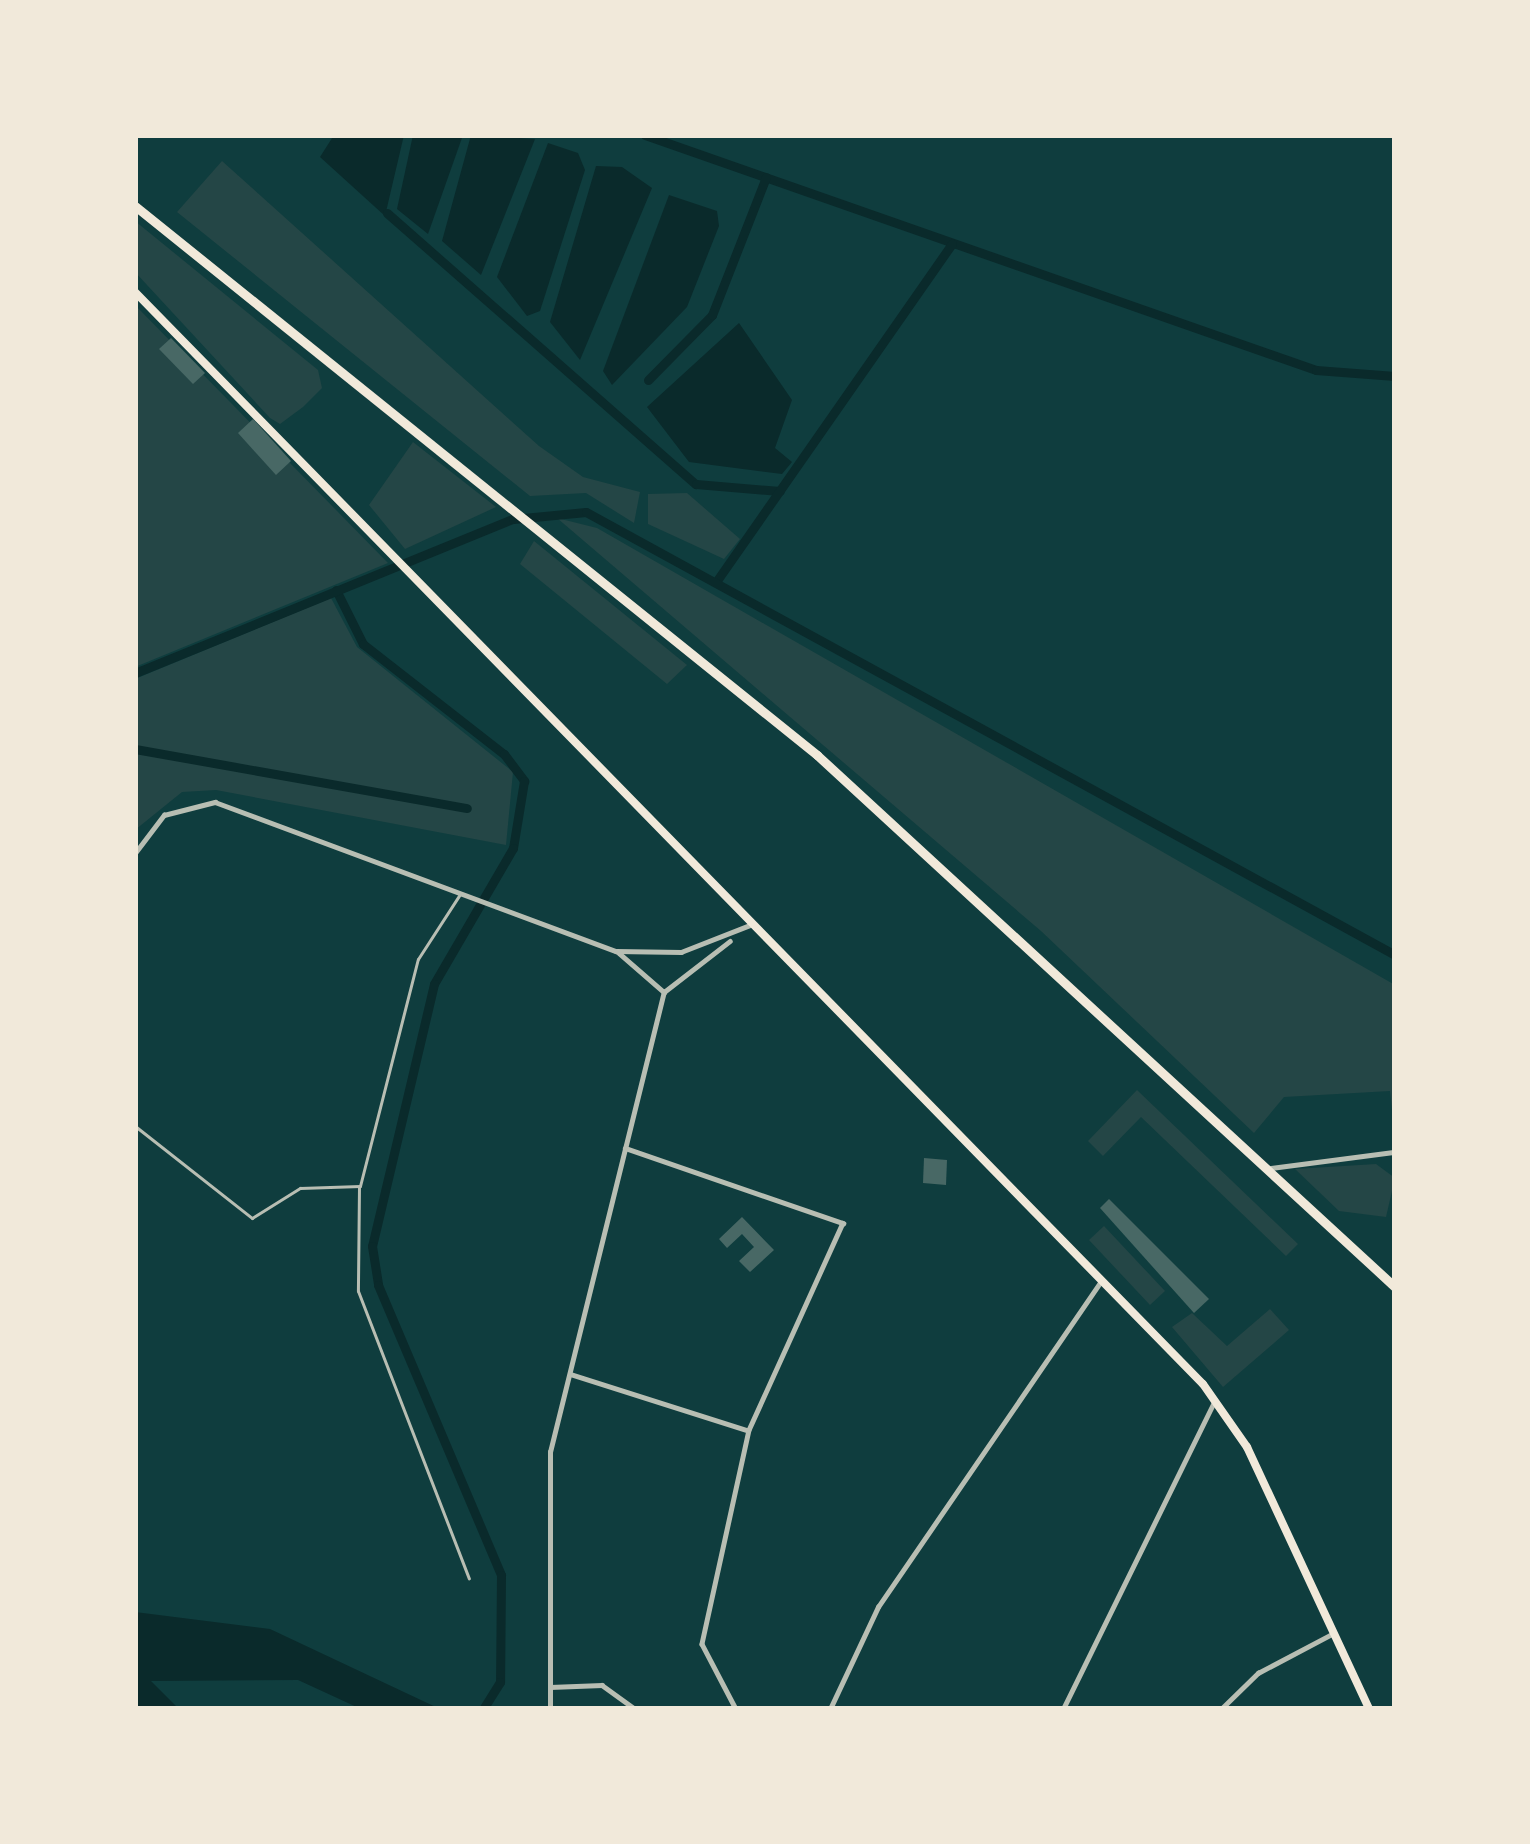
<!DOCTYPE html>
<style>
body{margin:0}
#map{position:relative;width:1530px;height:1844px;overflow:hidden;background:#0f3d3e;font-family:"Alegreya Sans",sans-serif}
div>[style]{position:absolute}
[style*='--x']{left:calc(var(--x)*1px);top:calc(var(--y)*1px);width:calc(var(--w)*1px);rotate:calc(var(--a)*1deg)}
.green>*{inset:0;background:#244646}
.water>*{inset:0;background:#0a2a2b}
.canal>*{height:9px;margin:-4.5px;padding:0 4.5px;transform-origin:4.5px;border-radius:4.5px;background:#0a2a2b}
.building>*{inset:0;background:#486865}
.service>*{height:3px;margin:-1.5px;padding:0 1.5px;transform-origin:1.5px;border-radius:1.5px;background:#b8beb3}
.minor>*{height:4.5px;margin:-2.25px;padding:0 2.25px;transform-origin:2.25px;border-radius:2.25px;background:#b8beb3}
.secondary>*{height:8px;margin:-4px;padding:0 4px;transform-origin:4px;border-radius:4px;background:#f1e9da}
.trunk>*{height:9px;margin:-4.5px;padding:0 4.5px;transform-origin:4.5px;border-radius:4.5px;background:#f1e9da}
span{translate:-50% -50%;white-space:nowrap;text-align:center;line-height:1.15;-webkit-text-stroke:9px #f1e9da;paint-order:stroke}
.frame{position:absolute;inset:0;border:138px solid #f1e9da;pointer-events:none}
</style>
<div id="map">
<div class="green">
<i style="clip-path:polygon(222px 161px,539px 446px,583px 477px,640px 492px,634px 523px,586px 493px,530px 496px,177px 212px)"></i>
<i style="clip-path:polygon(135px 221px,318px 370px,322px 388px,303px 407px,280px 424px,270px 418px,135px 272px)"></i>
<i style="clip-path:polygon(135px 305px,388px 563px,135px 667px)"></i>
<i style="clip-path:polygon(413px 442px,496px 507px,405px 549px,369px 505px)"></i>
<i style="clip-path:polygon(687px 493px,740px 539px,724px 559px,648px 524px,648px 494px)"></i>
<i style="clip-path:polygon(557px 518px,597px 528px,1395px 985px,1395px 1139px,1390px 1091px,1284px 1097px,1254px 1133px,1041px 931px)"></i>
<i style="clip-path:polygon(534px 541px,687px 665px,667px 684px,520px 564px)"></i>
<i style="clip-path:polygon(331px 598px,357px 647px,513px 772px,506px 845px,216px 790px,182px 792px,135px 830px,135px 679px)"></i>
<i style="clip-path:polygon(1137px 1090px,1298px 1244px,1286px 1256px,1141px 1117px,1103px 1156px,1088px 1141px)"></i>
<i style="clip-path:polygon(1376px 1164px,1395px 1178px,1386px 1217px,1339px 1211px,1295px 1169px)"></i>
<i style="clip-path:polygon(1104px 1226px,1165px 1291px,1150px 1305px,1089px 1240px)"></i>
<i style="clip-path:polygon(1270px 1309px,1289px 1330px,1223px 1387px,1172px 1327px,1192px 1313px,1227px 1346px)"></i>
</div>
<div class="water">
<i style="clip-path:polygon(334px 135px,404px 135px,385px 216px,320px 157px)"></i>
<i style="clip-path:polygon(413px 135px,463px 135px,428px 234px,397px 209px)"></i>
<i style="clip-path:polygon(471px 135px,535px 139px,481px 275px,442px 241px)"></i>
<i style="clip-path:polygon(548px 143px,578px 153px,585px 170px,540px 311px,527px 316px,497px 277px)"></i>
<i style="clip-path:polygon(596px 166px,622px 167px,652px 188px,580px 360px,550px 322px)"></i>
<i style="clip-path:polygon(669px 195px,717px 211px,719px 226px,687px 307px,612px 385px,603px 371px)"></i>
<i style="clip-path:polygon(739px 323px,792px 400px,775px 448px,792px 462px,782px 474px,689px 462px,647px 407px)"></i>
<i style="clip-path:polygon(135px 1612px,270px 1629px,440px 1709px,361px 1709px,298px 1680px,151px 1681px,179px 1709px,135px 1709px)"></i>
</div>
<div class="canal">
<i style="--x:645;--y:135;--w:711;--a:19.3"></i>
<i style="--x:1316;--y:370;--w:79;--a:4.3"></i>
<i style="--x:387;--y:213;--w:411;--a:41.3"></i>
<i style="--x:696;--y:484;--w:84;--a:4.8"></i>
<i style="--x:648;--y:380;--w:91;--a:-45.4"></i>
<i style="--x:712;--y:315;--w:148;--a:-68.6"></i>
<i style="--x:718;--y:579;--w:409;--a:-55.1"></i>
<i style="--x:336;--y:590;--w:60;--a:63.4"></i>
<i style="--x:363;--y:644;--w:179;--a:38"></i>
<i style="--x:504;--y:754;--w:34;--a:53"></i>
<i style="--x:524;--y:781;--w:68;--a:99.3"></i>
<i style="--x:513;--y:848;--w:157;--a:120.2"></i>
<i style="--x:434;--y:984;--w:269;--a:103.3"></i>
<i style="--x:372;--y:1246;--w:39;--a:81"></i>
<i style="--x:378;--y:1285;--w:315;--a:67"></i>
<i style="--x:501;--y:1575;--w:107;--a:90.5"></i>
<i style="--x:500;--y:1682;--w:32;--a:122"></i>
<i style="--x:135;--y:673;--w:408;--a:-22.2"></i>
<i style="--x:513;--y:519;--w:73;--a:-5.5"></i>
<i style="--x:586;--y:512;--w:922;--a:28.7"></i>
<i style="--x:135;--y:749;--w:337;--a:10.1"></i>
</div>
<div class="building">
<i style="clip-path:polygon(171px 338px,205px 373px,193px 384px,159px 349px)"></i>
<i style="clip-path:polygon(253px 419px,291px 461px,276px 475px,238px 433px)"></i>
<i style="clip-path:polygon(924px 1158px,947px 1160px,946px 1185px,923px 1183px)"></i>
<i style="clip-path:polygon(1109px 1199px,1209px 1299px,1194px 1313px,1100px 1208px)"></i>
<i style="clip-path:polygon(742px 1217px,774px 1250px,750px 1272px,739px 1261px,754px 1247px,742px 1234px,727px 1248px,719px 1239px)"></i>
</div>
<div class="service">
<i style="--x:135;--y:1126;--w:149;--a:38.2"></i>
<i style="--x:252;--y:1218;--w:57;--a:-32"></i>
<i style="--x:300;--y:1188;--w:60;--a:-1.9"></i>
<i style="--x:360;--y:1186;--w:234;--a:-75.7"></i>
<i style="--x:418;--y:959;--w:77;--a:-57.1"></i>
<i style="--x:359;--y:1187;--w:104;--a:90.6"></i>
<i style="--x:358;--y:1291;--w:308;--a:68.9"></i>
</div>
<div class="minor">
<i style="--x:135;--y:853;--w:48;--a:-52.7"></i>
<i style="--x:164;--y:815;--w:53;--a:-14.3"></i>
<i style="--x:215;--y:802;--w:428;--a:20.4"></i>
<i style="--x:616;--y:951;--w:65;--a:0.9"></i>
<i style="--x:681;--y:952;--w:74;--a:-21.4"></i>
<i style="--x:619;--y:953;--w:60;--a:40.9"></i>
<i style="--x:625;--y:1148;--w:231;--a:19"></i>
<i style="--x:843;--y:1223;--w:227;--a:114.4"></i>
<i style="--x:749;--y:1430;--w:219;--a:102.4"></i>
<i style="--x:702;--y:1644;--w:73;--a:62.4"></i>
<i style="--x:1271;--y:1168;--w:125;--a:-7.4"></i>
<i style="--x:570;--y:1374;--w:186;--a:17.6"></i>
<i style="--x:550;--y:1687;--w:52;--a:-2.2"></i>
<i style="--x:602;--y:1685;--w:41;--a:36"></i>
<i style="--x:550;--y:1709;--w:257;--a:-90"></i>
<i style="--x:550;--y:1452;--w:474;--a:-76.1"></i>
<i style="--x:664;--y:992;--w:83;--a:-37.7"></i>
<i style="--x:830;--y:1709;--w:113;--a:-64.8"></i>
<i style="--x:878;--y:1607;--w:393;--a:-55.6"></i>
<i style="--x:1063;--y:1709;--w:344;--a:-63.8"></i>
<i style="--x:1221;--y:1709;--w:52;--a:-44.2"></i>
<i style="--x:1258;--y:1673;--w:86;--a:-27.8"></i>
</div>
<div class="secondary">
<i style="--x:135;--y:292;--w:1527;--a:45.64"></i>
<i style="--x:1203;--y:1384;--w:77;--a:55.1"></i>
<i style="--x:1247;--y:1447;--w:289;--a:65"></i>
</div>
<div class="trunk">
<i style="--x:135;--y:206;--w:876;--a:38.83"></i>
<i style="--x:817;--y:755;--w:786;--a:42.63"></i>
</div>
<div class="frame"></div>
</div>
